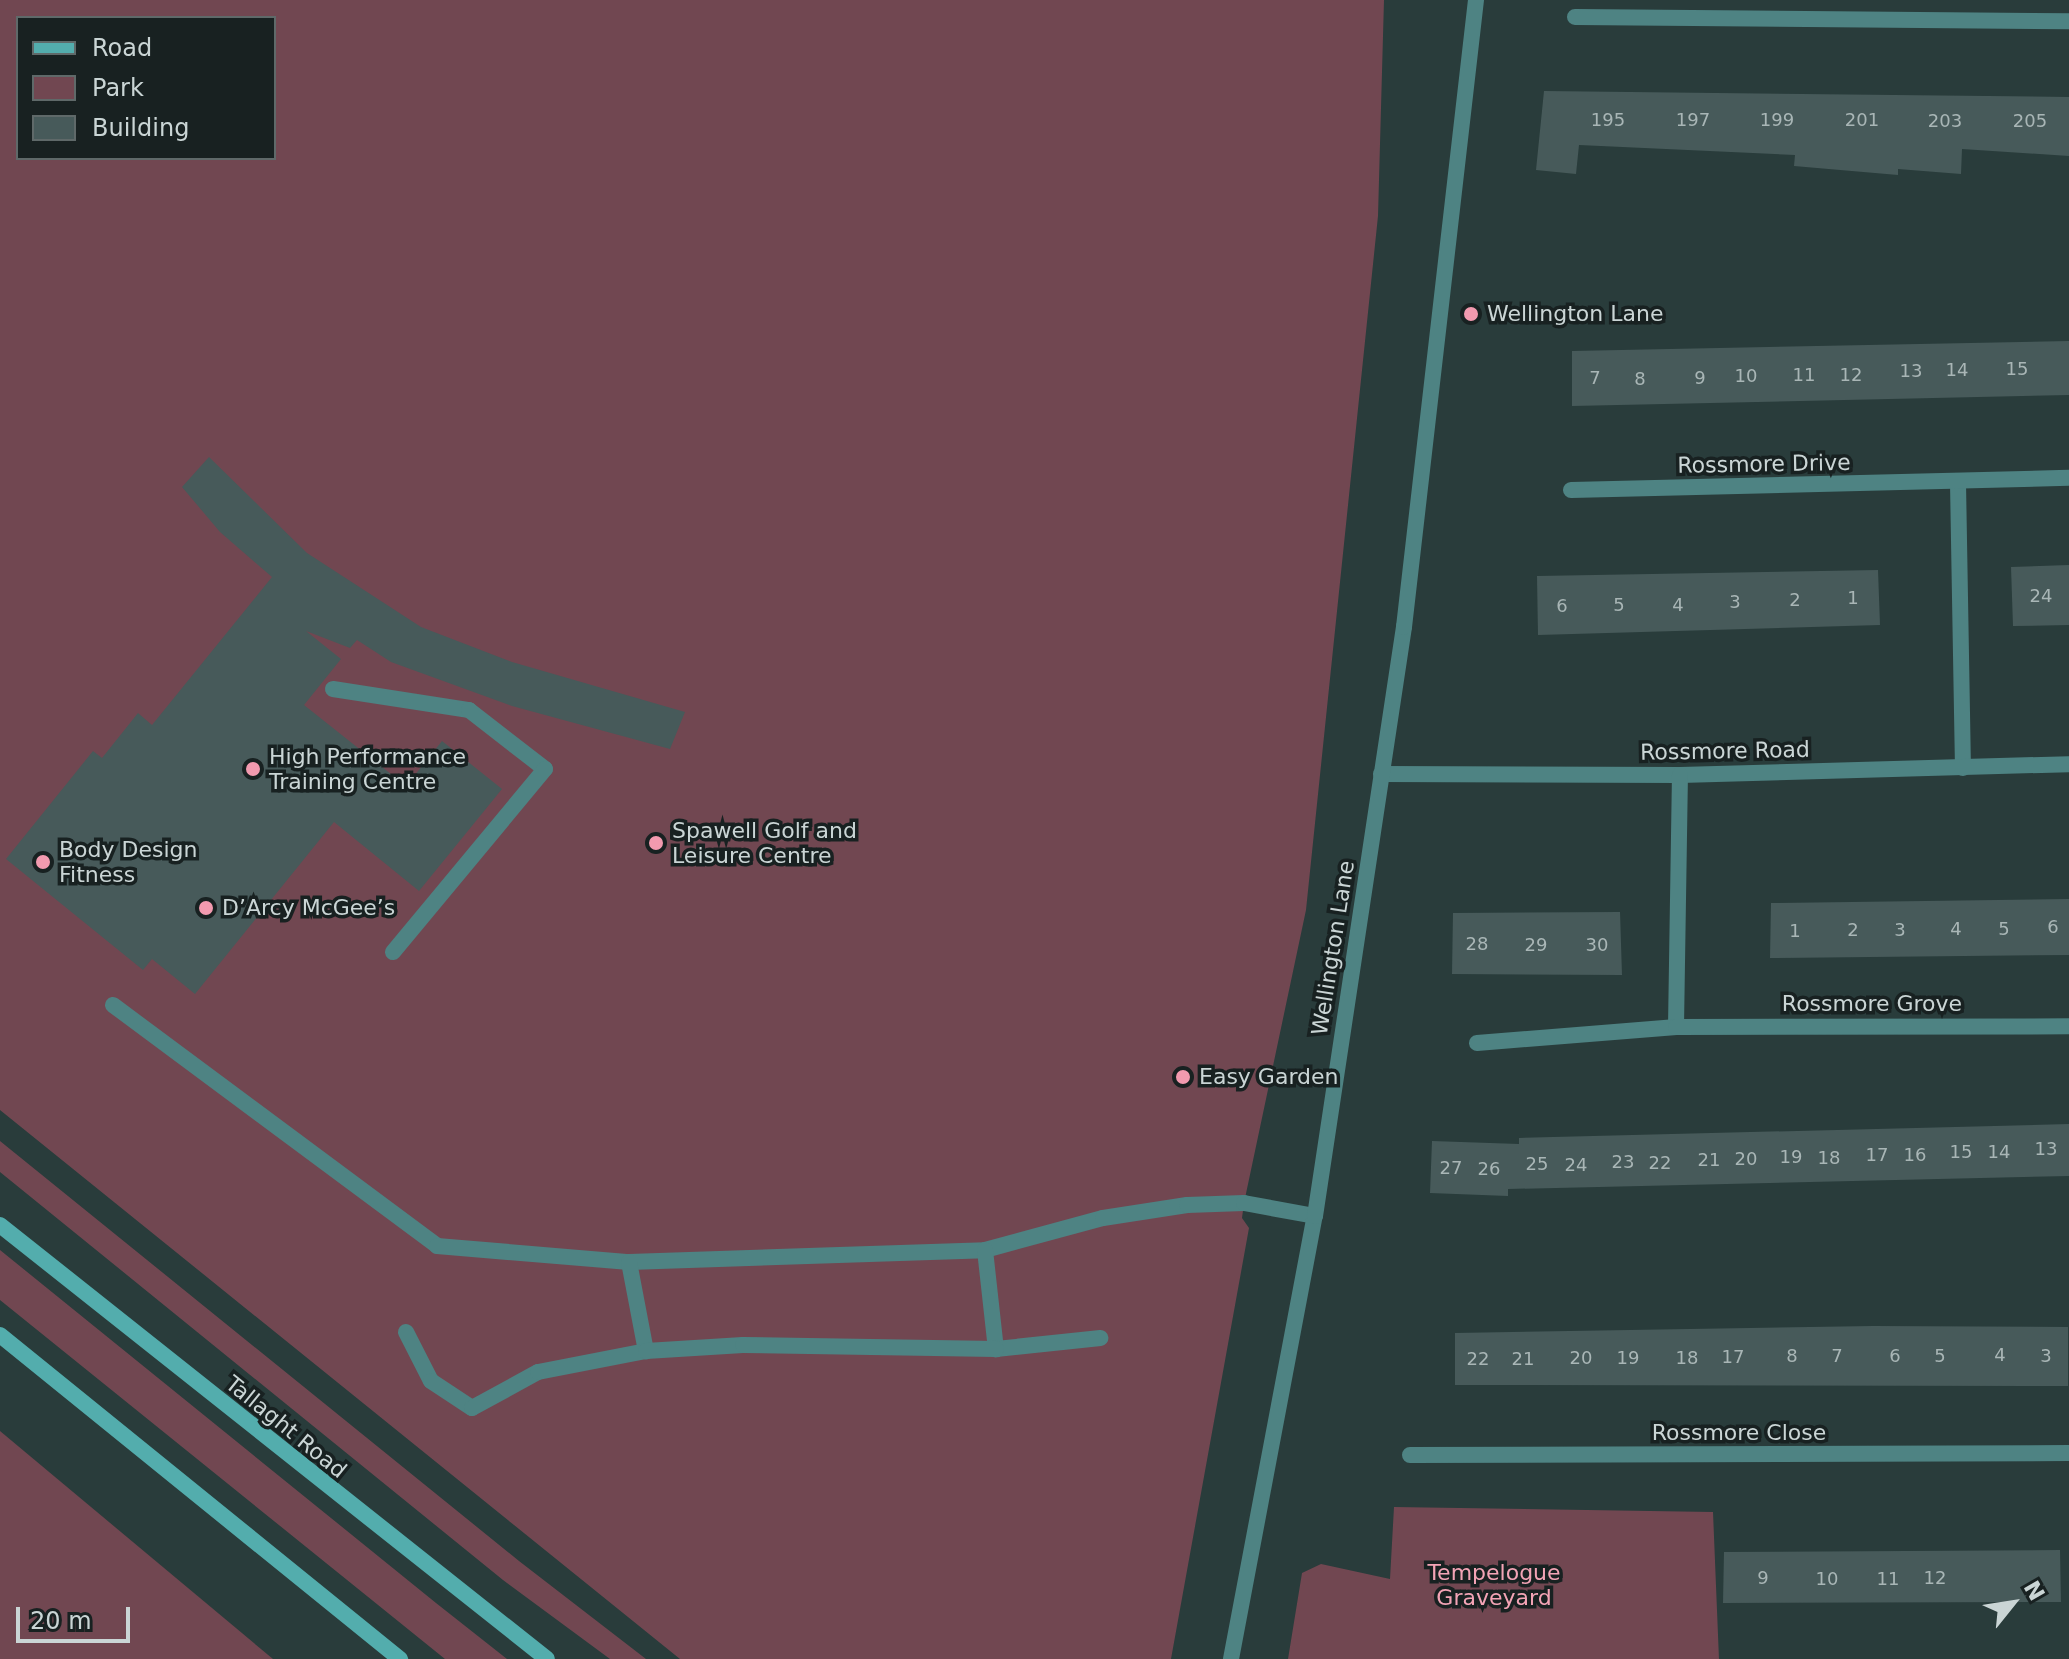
<!DOCTYPE html>
<meta charset="utf-8">
<style>
body{margin:0}
#map{position:relative;width:2069px;height:1659px;overflow:hidden;background:#293c3b;font-family:"DejaVu Sans",sans-serif}
div>[style]{position:absolute}
[style*='--x']{left:calc(var(--x)*1px);top:calc(var(--y)*1px);width:calc(var(--w)*1px);rotate:calc(var(--a)*1deg)}
.green>*{inset:0;background:#714751}
.building>*{inset:0;background:#475a5a}
.service>*{height:16px;margin:-8px;padding:0 8px;transform-origin:8px;border-radius:8px;background:#4e8383}
.minor>*{height:16px;margin:-8px;padding:0 8px;transform-origin:8px;border-radius:8px;background:#4e8383}
.tertiary>*{height:16px;margin:-8px;padding:0 8px;transform-origin:8px;border-radius:8px;background:#4e8383}
.secondary>*{height:16px;margin:-8px;padding:0 8px;transform-origin:8px;border-radius:8px;background:#53adad}
.dots>*{width:22px;height:22px;translate:-50% -50%;box-sizing:border-box;border:4px solid #182121;border-radius:50%}
span{translate:-50% -50%;white-space:nowrap;text-align:center;line-height:1.15;-webkit-text-stroke:7px #182121;paint-order:stroke}
.number-label{font-size:18px;color:#a9b6b6}
.number-label span{-webkit-text-stroke-width:0}
.poi-label{font-size:22px;color:#cad5d5}
.left{translate:0 -50%;text-align:left}
.street-label{font-size:22px;color:#cad5d5}
.park-label{font-size:22px;color:#f3a4b6}
.legend{position:absolute;left:16px;top:16px;width:260px;height:144px;box-sizing:border-box;background:#182121;border:2px solid #5f6969;margin:0;padding:10px 14px;list-style:none;font-size:24px;color:#cad5d5}
.legend li{display:flex;align-items:center;gap:16px;height:40px}
.legend b{width:40px;border:2px solid #5f6969}
.north{position:absolute;left:1973px;top:1563px;width:80px;height:80px;-webkit-text-stroke:6px #182121;paint-order:stroke;rotate:60deg;font-size:22px;font-weight:700;line-height:32px;text-align:center;color:#cad5d5}
.north::after{content:'';display:block;margin:auto;width:28px;height:36px;background:#cad5d5;clip-path:polygon(50% 0,100% 100%,50% 72%,0 100%)}
.scale{position:absolute;left:16px;top:1607px;width:114px;height:36px;box-sizing:border-box;border:4px solid #cad5d5;border-top:0;padding-left:10px;font-size:24px;line-height:28px;white-space:nowrap;color:#cad5d5;-webkit-text-stroke:6px #182121;paint-order:stroke}
</style>
<div id="map">
<div class="green">
<i style="clip-path:polygon(evenodd,0 0,1384px 0,1378px 216px,1306px 910px,1244px 1203px,1242px 1218px,1249px 1228px,1171px 1659px,680px 1659px,0 1110px,0 0,18px 18px,274px 18px,274px 158px,18px 158px,18px 18px)"></i>
<i style="clip-path:polygon(0 1141px,519px 1561px,646px 1659px,610px 1659px,503px 1580px,0 1172px)"></i>
<i style="clip-path:polygon(0 1250px,436px 1603px,507px 1659px,445px 1659px,0 1300px)"></i>
<i style="clip-path:polygon(0 1431px,273px 1659px,0 1659px)"></i>
<i style="clip-path:polygon(1394px 1507px,1713px 1512px,1719px 1659px,1288px 1659px,1302px 1573px,1321px 1564px,1390px 1579px)"></i>
</div>
<div class="building">
<i style="clip-path:polygon(1544px 91px,2069px 97px,2069px 156px,1962px 149px,1961px 174px,1898px 169px,1898px 175px,1794px 166px,1795px 155px,1579px 145px,1576px 174px,1536px 170px)"></i>
<i style="clip-path:polygon(2069px 341px,2069px 395px,1572px 406px,1572px 351px)"></i>
<i style="clip-path:polygon(209px 457px,307px 553px,421px 627px,512px 662px,685px 712px,670px 749px,512px 706px,391px 662px,357px 640px,350px 648px,306px 631px,341px 659px,304px 705px,406px 786px,442px 741px,502px 789px,419px 891px,334px 822px,195px 994px,152px 959px,143px 970px,6px 859px,93px 751px,102px 758px,138px 713px,152px 725px,272px 577px,220px 532px,182px 487px)"></i>
<i style="clip-path:polygon(2069px 565px,2069px 625px,2013px 626px,2011px 567px)"></i>
<i style="clip-path:polygon(1878px 570px,1880px 625px,1538px 635px,1537px 576px)"></i>
<i style="clip-path:polygon(2069px 899px,2069px 955px,1770px 958px,1771px 903px)"></i>
<i style="clip-path:polygon(1620px 912px,1622px 975px,1452px 974px,1453px 913px)"></i>
<i style="clip-path:polygon(2069px 1124px,2069px 1176px,1508px 1189px,1508px 1196px,1430px 1193px,1432px 1141px,1519px 1144px,1519px 1138px)"></i>
<i style="clip-path:polygon(1873px 1326px,2068px 1327px,2068px 1386px,1455px 1385px,1455px 1333px)"></i>
<i style="clip-path:polygon(2060px 1550px,2061px 1602px,1723px 1603px,1724px 1552px)"></i>
</div>
<div class="service">
<i style="--x:333;--y:689;--w:138;--a:8.8"></i>
<i style="--x:469;--y:710;--w:96;--a:37.8"></i>
<i style="--x:545;--y:769;--w:238;--a:129.7"></i>
<i style="--x:113;--y:1005;--w:404;--a:36.6"></i>
<i style="--x:437;--y:1246;--w:193;--a:4.8"></i>
<i style="--x:629;--y:1262;--w:356;--a:-1.9"></i>
<i style="--x:985;--y:1250;--w:122;--a:-15.2"></i>
<i style="--x:1103;--y:1218;--w:85;--a:-8.8"></i>
<i style="--x:1187;--y:1205;--w:57;--a:-2"></i>
<i style="--x:1244;--y:1203;--w:72;--a:10.4"></i>
<i style="--x:985;--y:1250;--w:100;--a:83.7"></i>
<i style="--x:996;--y:1349;--w:105;--a:-6"></i>
<i style="--x:629;--y:1262;--w:91;--a:79.2"></i>
<i style="--x:406;--y:1332;--w:55;--a:63"></i>
<i style="--x:431;--y:1381;--w:49;--a:33.4"></i>
<i style="--x:472;--y:1408;--w:75;--a:-28.6"></i>
<i style="--x:538;--y:1372;--w:110;--a:-11"></i>
<i style="--x:646;--y:1351;--w:97;--a:-3.5"></i>
<i style="--x:743;--y:1345;--w:253;--a:0.9"></i>
</div>
<div class="minor">
<i style="--x:1575;--y:17;--w:494;--a:0.5"></i>
<i style="--x:1958;--y:483;--w:285;--a:89"></i>
<i style="--x:1571;--y:490;--w:498;--a:-1.4"></i>
<i style="--x:1381;--y:774;--w:299;--a:0.2"></i>
<i style="--x:1680;--y:775;--w:389;--a:-1.6"></i>
<i style="--x:1676;--y:1027;--w:252;--a:-89.1"></i>
<i style="--x:1477;--y:1043;--w:200;--a:-4.6"></i>
<i style="--x:1676;--y:1027;--w:393;--a:-0.1"></i>
<i style="--x:1410;--y:1455;--w:659;--a:-0.17"></i>
</div>
<div class="tertiary">
<i style="--x:1231;--y:1659;--w:451;--a:-79.3"></i>
<i style="--x:1315;--y:1216;--w:596;--a:-81.41"></i>
<i style="--x:1404;--y:627;--w:631;--a:-83.45"></i>
</div>
<div class="secondary">
<i style="--x:0;--y:1225;--w:698;--a:38.43"></i>
<i style="--x:0;--y:1335;--w:515;--a:39.01"></i>
</div>
<div class="dots">
<i style="left:1471px;top:314px;background:#f29aaf"></i>
<i style="left:253px;top:769px;background:#f29aaf"></i>
<i style="left:656px;top:843px;background:#f29aaf"></i>
<i style="left:43px;top:862px;background:#f29aaf"></i>
<i style="left:206px;top:908px;background:#f29aaf"></i>
<i style="left:1183px;top:1077px;background:#f29aaf"></i>
</div>
<div class="number-label">
<span style="left:1608px;top:120px">195</span>
<span style="left:1693px;top:120px">197</span>
<span style="left:1777px;top:120px">199</span>
<span style="left:1862px;top:120px">201</span>
<span style="left:1945px;top:121px">203</span>
<span style="left:2030px;top:121px">205</span>
<span style="left:2017px;top:369px">15</span>
<span style="left:1957px;top:370px">14</span>
<span style="left:1911px;top:371px">13</span>
<span style="left:1804px;top:375px">11</span>
<span style="left:1851px;top:375px">12</span>
<span style="left:1746px;top:376px">10</span>
<span style="left:1595px;top:378px">7</span>
<span style="left:1700px;top:378px">9</span>
<span style="left:1640px;top:379px">8</span>
<span style="left:2041px;top:596px">24</span>
<span style="left:1853px;top:598px">1</span>
<span style="left:1795px;top:600px">2</span>
<span style="left:1735px;top:602px">3</span>
<span style="left:1619px;top:605px">5</span>
<span style="left:1678px;top:605px">4</span>
<span style="left:1562px;top:606px">6</span>
<span style="left:2053px;top:927px">6</span>
<span style="left:1956px;top:929px">4</span>
<span style="left:2004px;top:929px">5</span>
<span style="left:1853px;top:930px">2</span>
<span style="left:1900px;top:930px">3</span>
<span style="left:1795px;top:931px">1</span>
<span style="left:1477px;top:944px">28</span>
<span style="left:1536px;top:945px">29</span>
<span style="left:1597px;top:945px">30</span>
<span style="left:2046px;top:1149px">13</span>
<span style="left:1961px;top:1152px">15</span>
<span style="left:1999px;top:1152px">14</span>
<span style="left:1877px;top:1155px">17</span>
<span style="left:1915px;top:1155px">16</span>
<span style="left:1791px;top:1157px">19</span>
<span style="left:1829px;top:1158px">18</span>
<span style="left:1746px;top:1159px">20</span>
<span style="left:1709px;top:1160px">21</span>
<span style="left:1623px;top:1162px">23</span>
<span style="left:1660px;top:1163px">22</span>
<span style="left:1537px;top:1164px">25</span>
<span style="left:1576px;top:1165px">24</span>
<span style="left:1451px;top:1168px">27</span>
<span style="left:1489px;top:1169px">26</span>
<span style="left:2000px;top:1355px">4</span>
<span style="left:1792px;top:1356px">8</span>
<span style="left:1837px;top:1356px">7</span>
<span style="left:1895px;top:1356px">6</span>
<span style="left:1940px;top:1356px">5</span>
<span style="left:2046px;top:1356px">3</span>
<span style="left:1733px;top:1357px">17</span>
<span style="left:1581px;top:1358px">20</span>
<span style="left:1628px;top:1358px">19</span>
<span style="left:1687px;top:1358px">18</span>
<span style="left:1478px;top:1359px">22</span>
<span style="left:1523px;top:1359px">21</span>
<span style="left:1763px;top:1578px">9</span>
<span style="left:1935px;top:1578px">12</span>
<span style="left:1827px;top:1579px">10</span>
<span style="left:1888px;top:1579px">11</span>
</div>
<div class="poi-label">
<span class="left" style="left:1487px;top:314px">Wellington Lane</span>
<span class="left" style="left:269px;top:769px">High Performance<br>Training Centre</span>
<span class="left" style="left:672px;top:843px">Spawell Golf and<br>Leisure Centre</span>
<span class="left" style="left:59px;top:862px">Body Design<br>Fitness</span>
<span class="left" style="left:222px;top:908px">D’Arcy McGee’s</span>
<span class="left" style="left:1199px;top:1077px">Easy Garden</span>
</div>
<div class="street-label">
<span style="left:1764px;top:464px;rotate:-1deg">Rossmore Drive</span>
<span style="left:1725px;top:751px;rotate:-1deg">Rossmore Road</span>
<span style="left:1333px;top:948px;rotate:-81deg">Wellington Lane</span>
<span style="left:1872px;top:1004px">Rossmore Grove</span>
<span style="left:286px;top:1427px;rotate:39deg">Tallaght Road</span>
<span style="left:1739px;top:1433px">Rossmore Close</span>
</div>
<div class="park-label">
<span style="left:1494px;top:1585px">Tempelogue<br>Graveyard</span>
</div>
<ul class="legend">
<li><b style="height:10px;background:#53adad"></b>Road</li>
<li><b style="height:22px;background:#714751"></b>Park</li>
<li><b style="height:22px;background:#475a5a"></b>Building</li>
</ul>
<div class="north">N</div>
<div class="scale">20 m</div>
</div>
